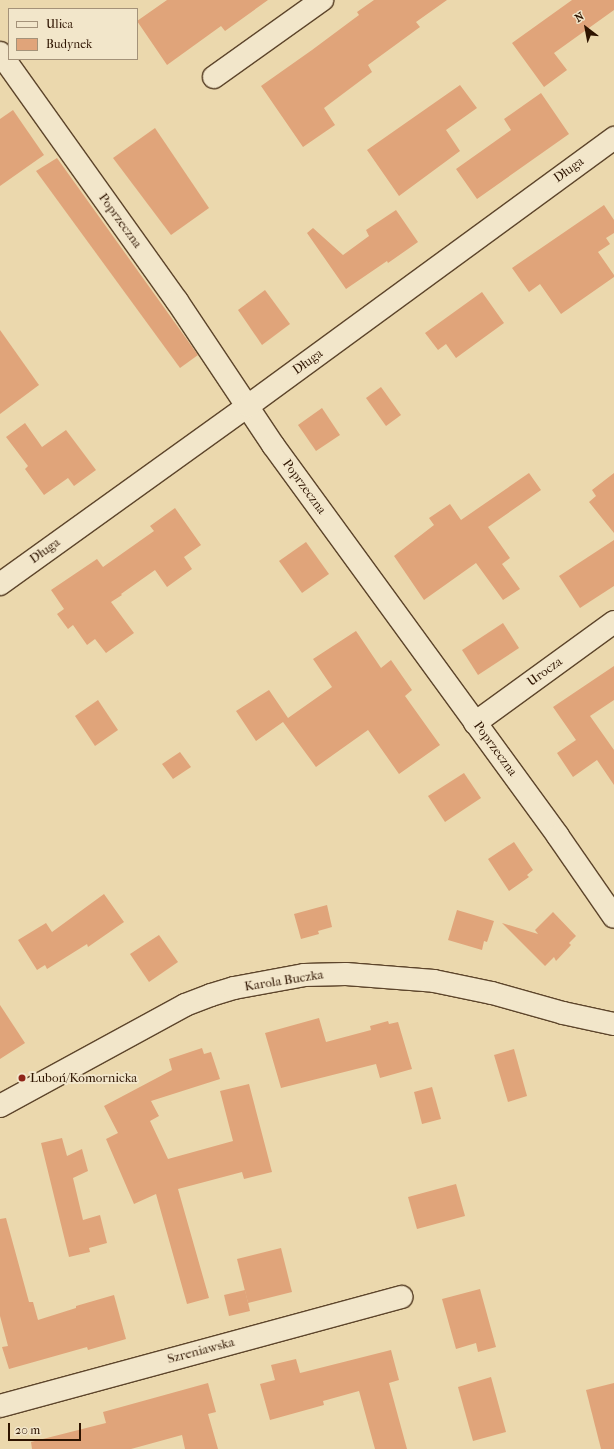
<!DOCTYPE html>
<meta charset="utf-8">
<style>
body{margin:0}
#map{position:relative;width:614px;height:1449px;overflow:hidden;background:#ebd8ad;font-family:"IM FELL French Canon",serif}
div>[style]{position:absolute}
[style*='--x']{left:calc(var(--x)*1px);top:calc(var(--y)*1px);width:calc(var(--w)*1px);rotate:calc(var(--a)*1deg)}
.building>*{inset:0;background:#e0a47a}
.roads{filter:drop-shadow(1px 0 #5d452b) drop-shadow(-1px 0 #5d452b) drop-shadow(0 1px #5d452b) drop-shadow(0 -1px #5d452b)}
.street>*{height:22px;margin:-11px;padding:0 11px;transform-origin:11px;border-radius:11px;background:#f2e6ca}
.dots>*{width:11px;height:11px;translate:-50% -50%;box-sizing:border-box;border:2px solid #f2e6ca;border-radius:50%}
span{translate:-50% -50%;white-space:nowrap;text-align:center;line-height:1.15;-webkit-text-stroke:4px #f2e6ca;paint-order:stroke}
.street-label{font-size:13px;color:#2e1400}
.poi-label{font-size:13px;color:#2e1400}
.left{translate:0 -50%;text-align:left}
.legend{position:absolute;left:8px;top:8px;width:130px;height:52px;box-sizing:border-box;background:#f2e6ca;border:1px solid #a49279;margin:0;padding:5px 7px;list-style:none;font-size:12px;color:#2e1400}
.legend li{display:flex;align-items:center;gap:8px;height:20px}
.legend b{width:20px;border:1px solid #a49279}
.north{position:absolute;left:566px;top:8px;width:40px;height:40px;-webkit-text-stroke:3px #f2e6ca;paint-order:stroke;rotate:328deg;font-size:11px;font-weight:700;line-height:16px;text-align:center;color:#2e1400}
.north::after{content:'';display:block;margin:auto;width:14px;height:18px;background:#2e1400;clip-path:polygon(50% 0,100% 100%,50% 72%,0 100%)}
.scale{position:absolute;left:8px;top:1423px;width:73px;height:18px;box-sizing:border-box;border:2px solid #2e1400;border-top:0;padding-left:5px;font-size:12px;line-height:14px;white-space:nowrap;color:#2e1400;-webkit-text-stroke:3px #f2e6ca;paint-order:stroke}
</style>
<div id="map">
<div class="building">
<i style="clip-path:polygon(167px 0,268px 0,225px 31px,221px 26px,167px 65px,137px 21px)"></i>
<i style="clip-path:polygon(374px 0,447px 0,416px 22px,420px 27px,368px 65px,372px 72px,324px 108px,335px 125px,303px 147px,261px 86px,312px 50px,359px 15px,357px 12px)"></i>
<i style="clip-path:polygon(572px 0,614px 0,614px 10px,554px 53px,567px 70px,544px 87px,512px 43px)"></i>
<i style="clip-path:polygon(460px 85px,477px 108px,446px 130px,460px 151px,399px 196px,367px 150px)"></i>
<i style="clip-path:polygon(541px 93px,569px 134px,477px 199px,456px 169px,511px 130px,504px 119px)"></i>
<i style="clip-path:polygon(13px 110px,44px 155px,0 186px,0 119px)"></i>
<i style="clip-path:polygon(155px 128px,209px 208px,171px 235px,113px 158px)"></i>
<i style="clip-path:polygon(57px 158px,198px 355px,180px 368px,36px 171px)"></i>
<i style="clip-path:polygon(604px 205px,614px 220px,614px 233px,606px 238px,610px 244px,598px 252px,614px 275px,614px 277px,561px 314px,540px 284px,529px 292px,512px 268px)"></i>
<i style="clip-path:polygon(396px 210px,418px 242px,388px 263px,387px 261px,346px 289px,307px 233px,313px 228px,343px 255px,369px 236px,366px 230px)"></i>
<i style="clip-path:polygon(265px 290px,290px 324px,262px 345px,238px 310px)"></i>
<i style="clip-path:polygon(482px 292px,504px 323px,456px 358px,446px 344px,438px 350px,425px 333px)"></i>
<i style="clip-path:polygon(0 330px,39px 385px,0 414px)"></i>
<i style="clip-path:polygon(381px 387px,401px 415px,386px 426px,366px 398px)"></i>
<i style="clip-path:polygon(322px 408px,340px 435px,316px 451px,298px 425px)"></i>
<i style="clip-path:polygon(25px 423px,42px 447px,66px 430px,96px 470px,74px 486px,68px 478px,44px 495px,25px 469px,28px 466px,6px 437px)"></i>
<i style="clip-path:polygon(529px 473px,541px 490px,488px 527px,510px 558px,502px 564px,520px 589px,503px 600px,476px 563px,424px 600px,394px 556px,434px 525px,429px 518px,450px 504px,461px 520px)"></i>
<i style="clip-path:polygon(614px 473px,614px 533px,589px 502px,596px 496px,592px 490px)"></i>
<i style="clip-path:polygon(175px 508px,201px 545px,184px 557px,192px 569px,167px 587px,155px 570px,121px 594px,122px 595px,111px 602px,134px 633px,106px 653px,95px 639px,87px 645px,73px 625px,68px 629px,57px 614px,64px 609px,51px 590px,97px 559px,103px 567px,154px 531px,150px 526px)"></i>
<i style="clip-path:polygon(614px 540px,614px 586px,580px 608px,559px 576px)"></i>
<i style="clip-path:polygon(306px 542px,329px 574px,302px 593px,279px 561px)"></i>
<i style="clip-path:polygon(503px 623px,519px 648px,478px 675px,462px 650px)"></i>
<i style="clip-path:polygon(356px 631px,381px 668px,391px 660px,412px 690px,405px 696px,440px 745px,399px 774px,368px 730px,316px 767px,283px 722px,256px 741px,236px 711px,269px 690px,288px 718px,332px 687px,313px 659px)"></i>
<i style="clip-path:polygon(614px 666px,614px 700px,590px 716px,614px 750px,614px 785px,597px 760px,573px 777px,557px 753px,576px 740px,553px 707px)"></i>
<i style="clip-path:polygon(98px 700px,118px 730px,95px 746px,75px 716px)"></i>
<i style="clip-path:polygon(180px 752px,191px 767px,173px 779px,162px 764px)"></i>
<i style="clip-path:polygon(464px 773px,481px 798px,445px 822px,428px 796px)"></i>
<i style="clip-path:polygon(514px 842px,533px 870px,527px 875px,529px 877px,509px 891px,488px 859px)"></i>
<i style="clip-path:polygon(104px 894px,124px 922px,88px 947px,87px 944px,47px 969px,45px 965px,37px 970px,18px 940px,46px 923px,52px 932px)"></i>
<i style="clip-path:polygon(327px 905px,332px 927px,318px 931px,319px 934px,301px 939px,294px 914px)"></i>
<i style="clip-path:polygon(457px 910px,494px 921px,487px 942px,484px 941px,482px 950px,448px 940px)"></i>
<i style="clip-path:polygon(553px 912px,576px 936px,569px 943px,571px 945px,556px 961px,554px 957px,545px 966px,502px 923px,538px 934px,535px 930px)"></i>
<i style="clip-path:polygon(159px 935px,178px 962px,149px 982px,130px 954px)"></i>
<i style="clip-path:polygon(0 1005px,25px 1043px,0 1059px)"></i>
<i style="clip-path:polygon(319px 1018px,326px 1042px,371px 1030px,370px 1026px,388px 1021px,389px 1024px,398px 1022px,412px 1069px,380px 1078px,376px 1064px,281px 1088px,265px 1033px)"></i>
<i style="clip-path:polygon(202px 1048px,204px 1054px,211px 1052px,220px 1079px,151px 1101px,159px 1116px,150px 1121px,168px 1159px,233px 1141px,220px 1091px,249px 1084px,272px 1172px,244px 1179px,242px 1172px,178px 1189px,209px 1298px,187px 1304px,156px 1194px,134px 1204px,106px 1139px,118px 1133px,104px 1106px,172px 1070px,169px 1059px)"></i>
<i style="clip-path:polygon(514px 1049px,527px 1096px,508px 1102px,494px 1055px)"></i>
<i style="clip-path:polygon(432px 1087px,441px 1119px,422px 1124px,414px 1092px)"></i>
<i style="clip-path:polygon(62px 1138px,67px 1156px,82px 1149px,88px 1171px,73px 1178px,83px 1220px,100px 1215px,107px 1243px,89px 1248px,90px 1252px,69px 1257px,41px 1143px)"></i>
<i style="clip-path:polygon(456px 1184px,465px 1216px,417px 1229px,408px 1197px)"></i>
<i style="clip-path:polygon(6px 1218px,29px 1302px,33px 1302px,38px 1320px,76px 1308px,76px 1306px,114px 1295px,126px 1339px,88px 1350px,87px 1347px,9px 1369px,2px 1347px,8px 1346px,0 1316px,0 1219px)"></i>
<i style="clip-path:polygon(281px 1248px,292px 1292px,248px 1303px,237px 1259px)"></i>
<i style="clip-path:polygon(480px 1289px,496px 1347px,478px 1352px,476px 1343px,456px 1349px,442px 1299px)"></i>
<i style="clip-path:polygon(245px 1290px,250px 1311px,229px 1316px,224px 1295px)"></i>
<i style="clip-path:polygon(391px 1350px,399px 1380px,389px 1383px,407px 1449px,375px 1449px,359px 1391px,323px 1401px,324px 1405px,270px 1420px,260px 1384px,275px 1380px,271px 1365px,296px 1359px,300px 1373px)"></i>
<i style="clip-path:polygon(491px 1377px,506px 1432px,473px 1441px,458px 1387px)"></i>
<i style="clip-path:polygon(208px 1383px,216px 1412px,208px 1414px,218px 1449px,185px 1449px,182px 1435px,131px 1449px,32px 1449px,31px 1442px,106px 1423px,103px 1412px)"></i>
<i style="clip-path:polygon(614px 1383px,614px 1449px,601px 1449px,586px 1390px)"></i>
</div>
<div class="roads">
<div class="street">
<i style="--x:0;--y:53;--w:305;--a:54.5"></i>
<i style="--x:177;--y:301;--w:173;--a:56.3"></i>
<i style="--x:273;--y:445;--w:484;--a:53.9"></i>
<i style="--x:558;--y:836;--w:98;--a:55.3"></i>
<i style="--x:214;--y:77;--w:133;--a:-35.5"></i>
<i style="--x:0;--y:584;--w:305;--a:-35.7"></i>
<i style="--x:248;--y:406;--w:454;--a:-36.2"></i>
<i style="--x:475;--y:723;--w:172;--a:-36"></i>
<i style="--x:0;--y:1106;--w:211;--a:-28.6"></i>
<i style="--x:185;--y:1005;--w:28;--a:-21"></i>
<i style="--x:211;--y:995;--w:24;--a:-17"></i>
<i style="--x:234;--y:988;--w:71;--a:-10.5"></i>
<i style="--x:304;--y:975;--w:42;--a:-1.4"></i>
<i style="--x:346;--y:974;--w:88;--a:4.5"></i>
<i style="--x:434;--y:981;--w:59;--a:11.7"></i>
<i style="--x:492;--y:993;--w:74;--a:15.7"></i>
<i style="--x:563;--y:1013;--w:52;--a:12.2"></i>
<i style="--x:0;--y:1406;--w:416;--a:-15.2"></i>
</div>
</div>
<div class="dots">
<i style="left:22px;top:1078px;background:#8f2418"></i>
</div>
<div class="street-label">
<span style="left:569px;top:170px;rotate:-36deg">Długa</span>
<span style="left:120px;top:221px;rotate:54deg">Poprzeczna</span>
<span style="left:308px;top:362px;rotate:-36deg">Długa</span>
<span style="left:304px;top:487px;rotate:54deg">Poprzeczna</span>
<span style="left:45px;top:551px;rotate:-36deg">Długa</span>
<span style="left:545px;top:672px;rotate:-36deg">Urocza</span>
<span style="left:495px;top:749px;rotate:54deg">Poprzeczna</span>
<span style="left:284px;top:981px;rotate:-9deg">Karola Buczka</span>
<span style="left:201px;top:1351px;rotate:-15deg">Szreniawska</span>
</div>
<div class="poi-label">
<span class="left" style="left:30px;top:1078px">Luboń/Komornicka</span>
</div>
<ul class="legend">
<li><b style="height:5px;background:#f2e6ca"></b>Ulica</li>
<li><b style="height:11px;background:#e0a47a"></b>Budynek</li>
</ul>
<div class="north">N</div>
<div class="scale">20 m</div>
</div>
